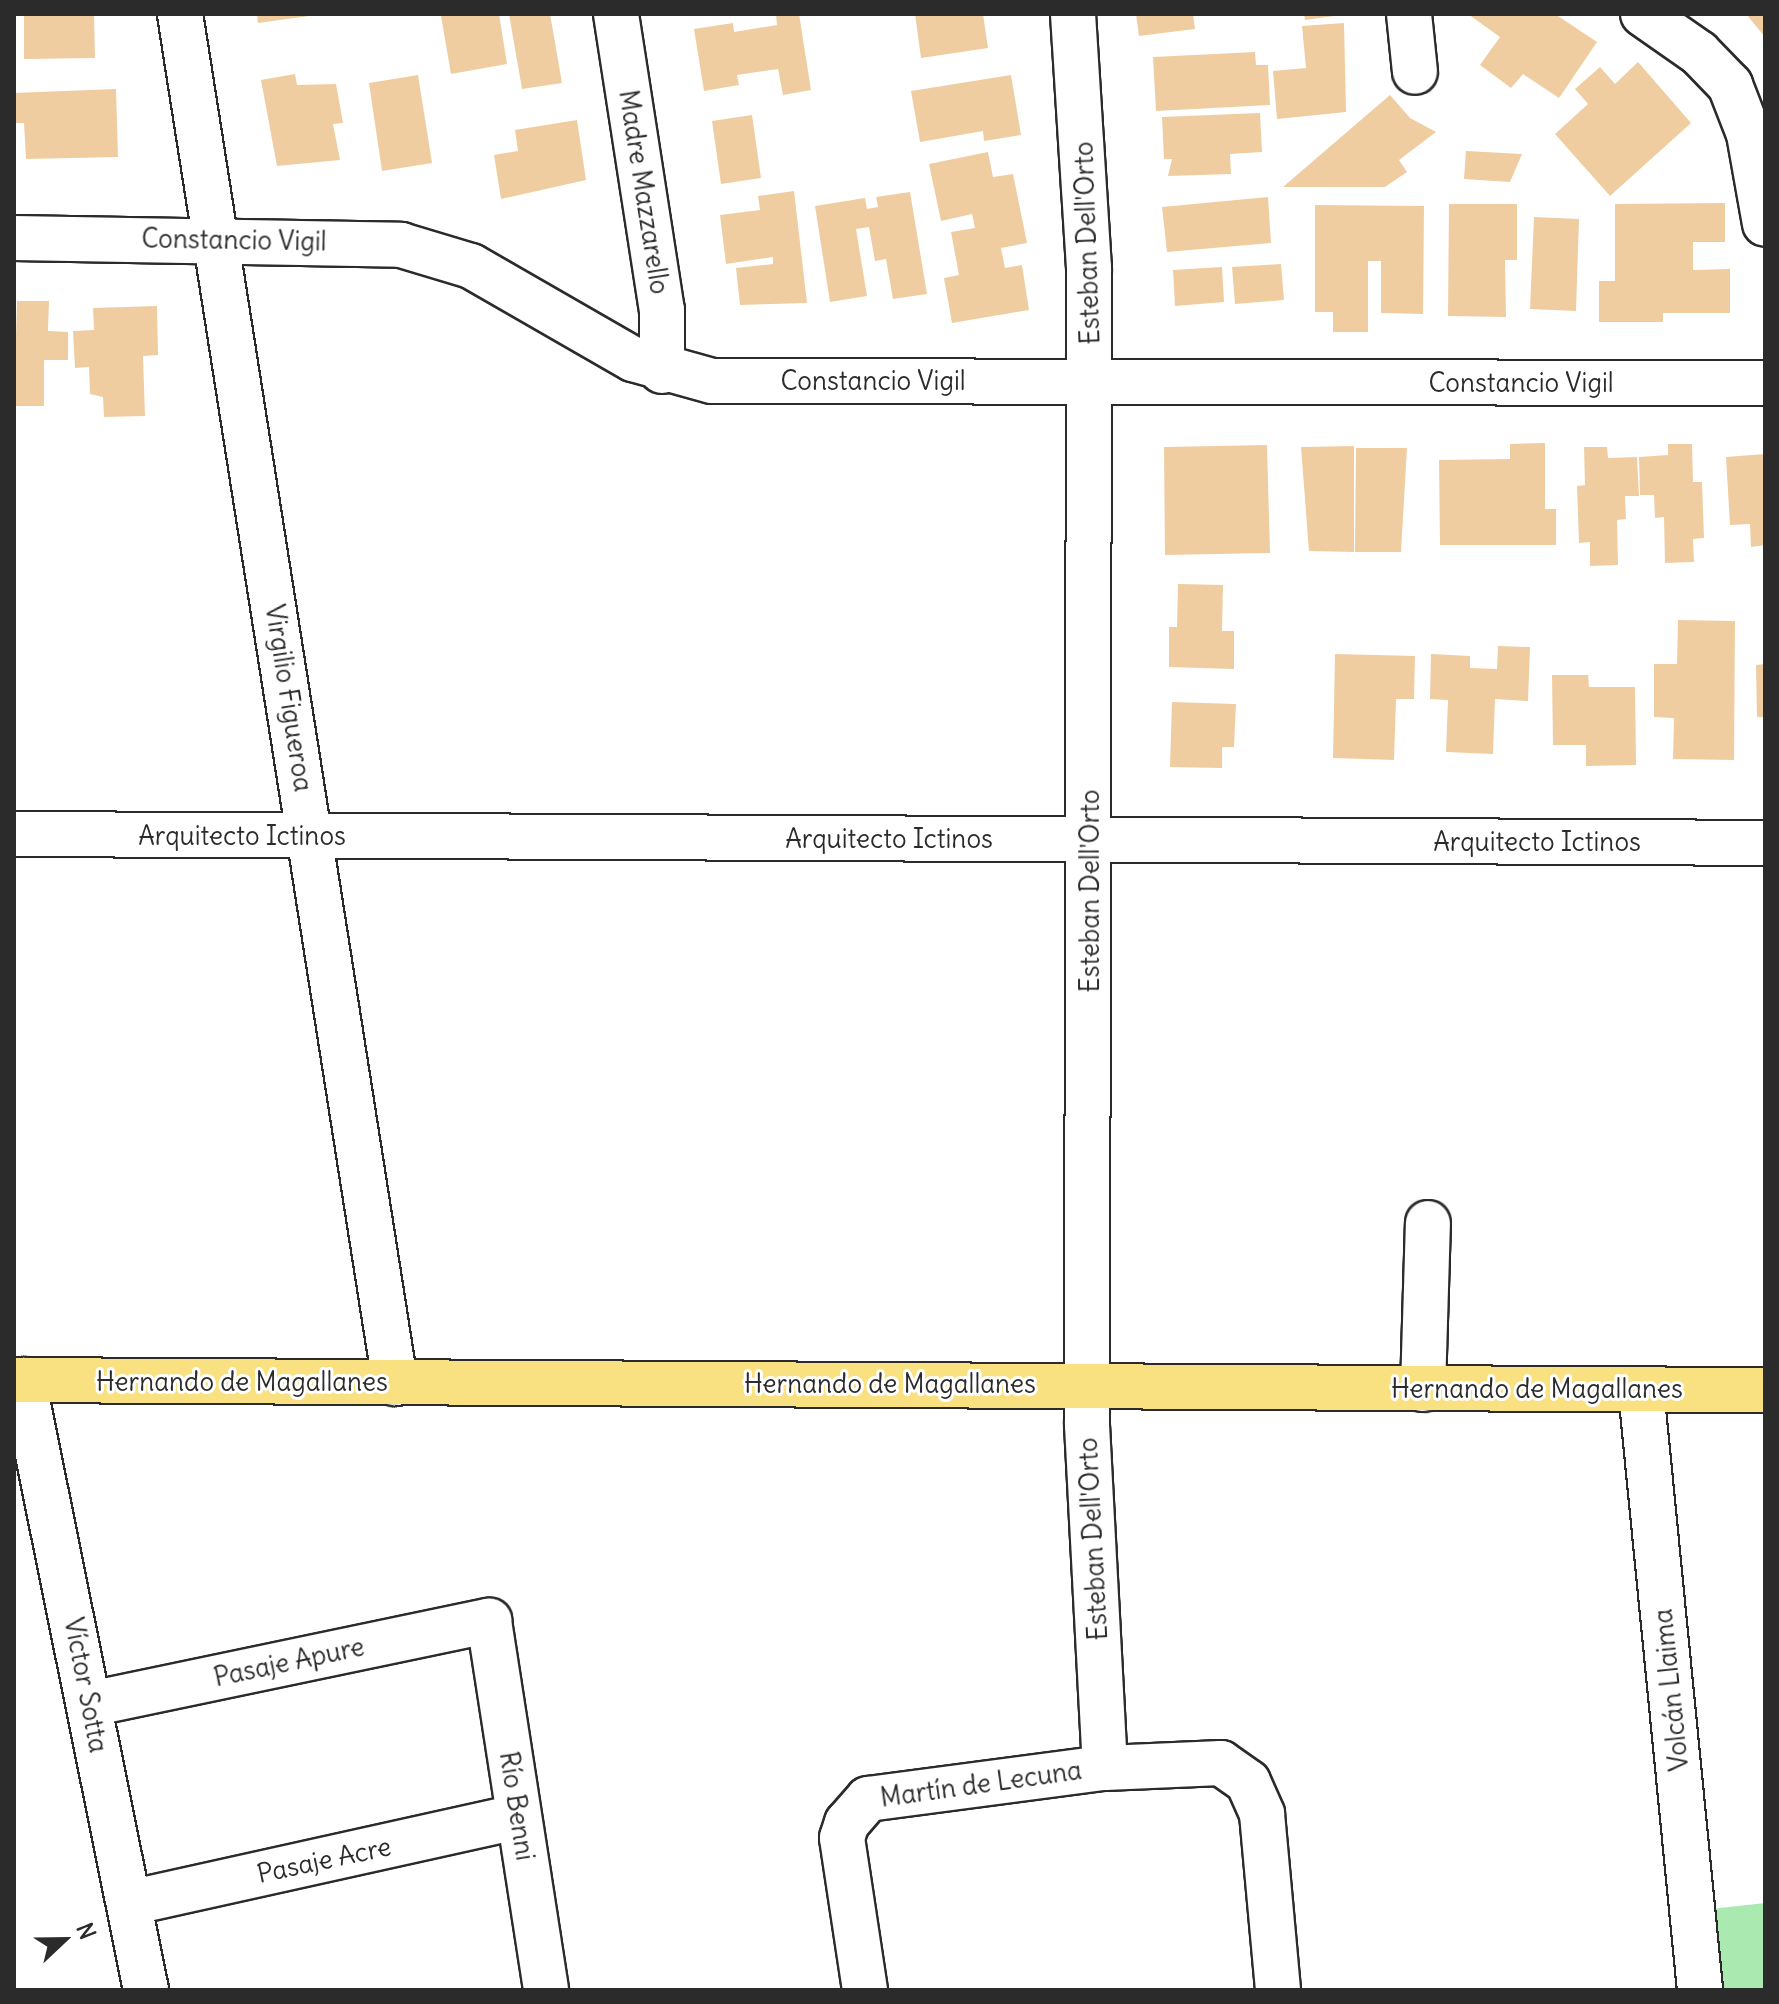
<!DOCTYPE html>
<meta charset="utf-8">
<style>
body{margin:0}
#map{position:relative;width:1779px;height:2004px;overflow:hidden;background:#fff;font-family:Delius,sans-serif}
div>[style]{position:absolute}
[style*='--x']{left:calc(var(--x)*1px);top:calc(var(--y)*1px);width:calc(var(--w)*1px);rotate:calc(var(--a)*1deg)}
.green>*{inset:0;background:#aaeab1}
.building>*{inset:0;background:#f0cda1}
.roads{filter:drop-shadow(2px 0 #2b2b2b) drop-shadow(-2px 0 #2b2b2b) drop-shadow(0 2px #2b2b2b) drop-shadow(0 -2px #2b2b2b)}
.minor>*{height:44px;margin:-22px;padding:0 22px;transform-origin:22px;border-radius:22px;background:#fff}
.major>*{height:44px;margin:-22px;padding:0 22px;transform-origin:22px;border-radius:22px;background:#f9e181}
span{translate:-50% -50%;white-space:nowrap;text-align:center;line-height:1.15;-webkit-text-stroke:6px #fff;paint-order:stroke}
.street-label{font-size:26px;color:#2b2b2b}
.frame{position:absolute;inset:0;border:16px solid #2b2b2b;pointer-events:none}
.north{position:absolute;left:24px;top:1900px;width:80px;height:80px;-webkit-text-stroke:6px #fff;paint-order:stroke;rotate:68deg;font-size:22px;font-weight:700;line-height:32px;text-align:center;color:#2b2b2b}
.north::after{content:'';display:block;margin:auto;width:28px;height:36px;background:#2b2b2b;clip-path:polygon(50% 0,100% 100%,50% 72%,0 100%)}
</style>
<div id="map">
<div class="green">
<i style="clip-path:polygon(1765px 1903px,1765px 1990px,1719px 1990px,1711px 1909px)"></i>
</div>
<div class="building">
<i style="clip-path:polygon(24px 14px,94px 14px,95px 58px,24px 59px)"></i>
<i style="clip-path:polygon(257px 14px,309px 14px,309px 16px,258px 23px)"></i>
<i style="clip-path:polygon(499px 14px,507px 64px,451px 74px,441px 16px)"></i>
<i style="clip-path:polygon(509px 14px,550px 14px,562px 83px,522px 89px)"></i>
<i style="clip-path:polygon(776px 14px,799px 14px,811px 90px,783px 95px,778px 69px,737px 75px,739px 85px,704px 91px,694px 29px,733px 23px,734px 32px,777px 25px)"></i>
<i style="clip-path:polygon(915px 14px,983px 14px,988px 48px,921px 58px)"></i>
<i style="clip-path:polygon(1136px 14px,1193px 14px,1195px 29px,1139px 36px)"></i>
<i style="clip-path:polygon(1304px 14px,1334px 14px,1334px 16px,1305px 20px)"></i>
<i style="clip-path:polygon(1468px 14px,1555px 14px,1597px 42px,1559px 98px,1523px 74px,1511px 88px,1480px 65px,1500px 37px)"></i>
<i style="clip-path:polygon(1746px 14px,1765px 14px,1765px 37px)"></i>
<i style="clip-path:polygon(1344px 23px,1346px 112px,1277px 119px,1273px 71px,1306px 68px,1302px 26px)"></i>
<i style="clip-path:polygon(1255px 52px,1256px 65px,1268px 65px,1270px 105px,1156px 111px,1153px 57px)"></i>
<i style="clip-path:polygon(1638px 62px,1691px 123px,1610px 196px,1555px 134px,1588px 104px,1575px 89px,1600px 67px,1615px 84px)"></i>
<i style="clip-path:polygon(295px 74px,297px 85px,336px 84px,343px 123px,333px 124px,340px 160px,277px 166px,261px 80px)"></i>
<i style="clip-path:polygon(418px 75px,432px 163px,382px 171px,369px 83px)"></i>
<i style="clip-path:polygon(1011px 75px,1021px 135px,984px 141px,983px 131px,920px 142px,911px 91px)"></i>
<i style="clip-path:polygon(116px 89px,118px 157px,26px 159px,24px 123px,14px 123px,14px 93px)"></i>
<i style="clip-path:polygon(1390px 95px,1410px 118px,1436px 132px,1399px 160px,1407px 172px,1385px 187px,1283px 187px)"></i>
<i style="clip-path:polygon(1260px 113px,1262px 152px,1230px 154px,1231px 174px,1168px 176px,1172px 159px,1164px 159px,1162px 117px)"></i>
<i style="clip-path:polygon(752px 115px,761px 178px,721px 184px,712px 121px)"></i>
<i style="clip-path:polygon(577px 120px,586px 180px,501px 199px,494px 155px,518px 151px,515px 130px)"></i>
<i style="clip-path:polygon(1466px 151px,1522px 154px,1510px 182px,1464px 179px)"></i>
<i style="clip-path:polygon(988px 152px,993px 177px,1013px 174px,1027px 243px,1001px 248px,1005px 268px,1022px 265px,1029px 310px,952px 323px,944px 278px,959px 275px,951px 232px,975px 228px,972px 214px,941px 221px,929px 164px)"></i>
<i style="clip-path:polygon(794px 191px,807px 303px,740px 305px,736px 268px,773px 264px,773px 257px,726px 264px,720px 215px,760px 210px,758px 196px)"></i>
<i style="clip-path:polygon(910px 192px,927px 294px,893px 299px,886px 259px,875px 261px,869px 227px,856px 229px,867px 296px,830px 302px,815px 206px,865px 198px,867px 209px,878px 207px,876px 197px)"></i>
<i style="clip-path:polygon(1268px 197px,1271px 243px,1167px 252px,1162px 207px)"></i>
<i style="clip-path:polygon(1725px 203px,1725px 242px,1693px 242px,1693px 270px,1730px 269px,1730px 313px,1663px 313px,1663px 322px,1599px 322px,1599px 281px,1615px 281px,1615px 204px)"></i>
<i style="clip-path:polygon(1449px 204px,1517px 204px,1517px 260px,1505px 260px,1506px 317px,1448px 316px)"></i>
<i style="clip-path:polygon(1315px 205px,1424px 206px,1423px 314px,1381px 313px,1381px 261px,1368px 261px,1368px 332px,1333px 332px,1333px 312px,1315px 312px)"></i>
<i style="clip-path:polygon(1534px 217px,1579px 219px,1576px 311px,1530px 309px)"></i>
<i style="clip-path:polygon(1281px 264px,1284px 300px,1235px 304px,1232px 267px)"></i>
<i style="clip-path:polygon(1222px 267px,1224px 302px,1175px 306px,1173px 270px)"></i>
<i style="clip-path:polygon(17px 301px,49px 301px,48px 331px,68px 332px,68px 360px,44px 360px,44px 406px,14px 406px)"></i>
<i style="clip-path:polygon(157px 306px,158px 355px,143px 356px,145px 416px,104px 417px,103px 397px,90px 394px,89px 367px,75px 368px,73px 331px,94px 330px,93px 308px)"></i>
<i style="clip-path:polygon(1545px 443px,1545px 509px,1556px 509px,1556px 545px,1440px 545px,1439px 460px,1510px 459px,1510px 444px)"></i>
<i style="clip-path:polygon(1668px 444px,1692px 444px,1693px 482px,1702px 482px,1704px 538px,1693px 539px,1694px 562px,1665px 563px,1664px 517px,1655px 518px,1654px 495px,1640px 495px,1639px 457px,1668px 455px)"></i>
<i style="clip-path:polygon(1267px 445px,1270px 553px,1165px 555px,1164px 447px)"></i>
<i style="clip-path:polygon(1354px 446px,1354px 552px,1309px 551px,1301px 447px)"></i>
<i style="clip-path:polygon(1584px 447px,1607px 447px,1608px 458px,1637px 457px,1639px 496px,1625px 496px,1626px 519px,1617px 520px,1618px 565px,1590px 566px,1590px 542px,1579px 543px,1577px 486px,1585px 485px)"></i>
<i style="clip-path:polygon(1356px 448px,1407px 448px,1401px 552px,1355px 552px)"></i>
<i style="clip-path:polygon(1765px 454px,1765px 545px,1751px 547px,1750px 524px,1730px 525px,1726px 457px)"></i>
<i style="clip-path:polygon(1178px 584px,1223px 585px,1222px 631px,1234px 631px,1234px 669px,1169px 667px,1169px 627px,1177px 627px)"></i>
<i style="clip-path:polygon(1678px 620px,1735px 621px,1734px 760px,1673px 759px,1674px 718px,1654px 717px,1654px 664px,1677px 664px)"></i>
<i style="clip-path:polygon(1498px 646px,1530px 647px,1528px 701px,1495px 699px,1493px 754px,1446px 752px,1448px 700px,1430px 699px,1431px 654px,1470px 656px,1470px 668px,1497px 669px)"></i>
<i style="clip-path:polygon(1335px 654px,1415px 656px,1414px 699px,1396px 699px,1394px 760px,1333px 758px)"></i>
<i style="clip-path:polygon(1765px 664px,1765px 717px,1757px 717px,1756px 665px)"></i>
<i style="clip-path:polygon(1552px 675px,1588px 675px,1589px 687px,1635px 687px,1636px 765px,1586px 766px,1586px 745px,1553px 745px)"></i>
<i style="clip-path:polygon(1172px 702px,1236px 704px,1234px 747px,1222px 747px,1222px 768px,1170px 767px)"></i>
</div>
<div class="roads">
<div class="minor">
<i style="--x:180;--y:14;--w:1386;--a:81.07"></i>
<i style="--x:616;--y:14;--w:300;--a:81.2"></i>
<i style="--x:662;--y:310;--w:61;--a:90"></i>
<i style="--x:1073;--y:14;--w:254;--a:86.4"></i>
<i style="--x:1089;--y:267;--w:1158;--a:90.1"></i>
<i style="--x:1087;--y:1425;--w:343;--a:87"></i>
<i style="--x:1409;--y:14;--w:58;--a:84.1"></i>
<i style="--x:1643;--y:14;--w:68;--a:34.9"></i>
<i style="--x:1699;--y:53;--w:45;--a:45.9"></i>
<i style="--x:1730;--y:85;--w:53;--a:68.8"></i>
<i style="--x:1749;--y:134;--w:91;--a:79.9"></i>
<i style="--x:14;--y:238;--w:387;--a:1"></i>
<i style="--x:401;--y:245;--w:73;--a:16.7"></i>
<i style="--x:471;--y:266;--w:187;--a:29.9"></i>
<i style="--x:633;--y:359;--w:82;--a:15.6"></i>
<i style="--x:712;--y:381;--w:1053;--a:0.11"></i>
<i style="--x:14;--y:834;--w:1751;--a:0.29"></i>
<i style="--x:23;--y:1380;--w:622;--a:78.6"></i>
<i style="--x:1423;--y:1389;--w:166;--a:-88.3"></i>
<i style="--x:1641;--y:1390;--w:603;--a:84.38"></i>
<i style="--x:90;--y:1704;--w:408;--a:-11.8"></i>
<i style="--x:489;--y:1621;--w:373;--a:81.2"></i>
<i style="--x:129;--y:1903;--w:398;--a:-12.5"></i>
<i style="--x:865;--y:1990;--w:154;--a:-98.6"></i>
<i style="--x:842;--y:1838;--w:16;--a:-72"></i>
<i style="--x:847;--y:1823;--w:32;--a:-49"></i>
<i style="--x:868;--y:1799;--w:239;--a:-7.5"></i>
<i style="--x:1105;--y:1768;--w:116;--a:-2.5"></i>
<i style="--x:1221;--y:1763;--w:33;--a:35"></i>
<i style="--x:1248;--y:1782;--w:35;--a:66"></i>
<i style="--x:1262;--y:1814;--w:177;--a:84.8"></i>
</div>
<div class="major">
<i style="--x:14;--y:1380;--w:1751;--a:0.33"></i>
</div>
</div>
<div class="street-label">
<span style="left:644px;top:192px;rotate:81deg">Madre Mazzarello</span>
<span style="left:234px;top:240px;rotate:1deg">Constancio Vigil</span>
<span style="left:1087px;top:243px;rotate:-92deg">Esteban Dell'Orto</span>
<span style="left:873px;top:381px">Constancio Vigil</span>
<span style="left:1521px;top:383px">Constancio Vigil</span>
<span style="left:289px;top:698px;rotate:81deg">Virgilio Figueroa</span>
<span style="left:242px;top:836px">Arquitecto Ictinos</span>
<span style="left:889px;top:839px">Arquitecto Ictinos</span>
<span style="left:1537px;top:842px">Arquitecto Ictinos</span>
<span style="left:1090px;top:891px;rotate:-90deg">Esteban Dell'Orto</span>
<span style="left:242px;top:1382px">Hernando de Magallanes</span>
<span style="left:890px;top:1384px">Hernando de Magallanes</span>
<span style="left:1537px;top:1389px">Hernando de Magallanes</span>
<span style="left:1093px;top:1539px;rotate:-93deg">Esteban Dell'Orto</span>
<span style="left:289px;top:1662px;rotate:-12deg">Pasaje Apure</span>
<span style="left:86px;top:1685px;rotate:79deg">Víctor Sotta</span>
<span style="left:1671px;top:1690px;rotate:-96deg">Volcán Llaima</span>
<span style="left:981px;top:1784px;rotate:-8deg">Martín de Lecuna</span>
<span style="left:517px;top:1806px;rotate:81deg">Río Benni</span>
<span style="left:324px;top:1860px;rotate:-12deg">Pasaje Acre</span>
</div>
<div class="frame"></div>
<div class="north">N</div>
</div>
